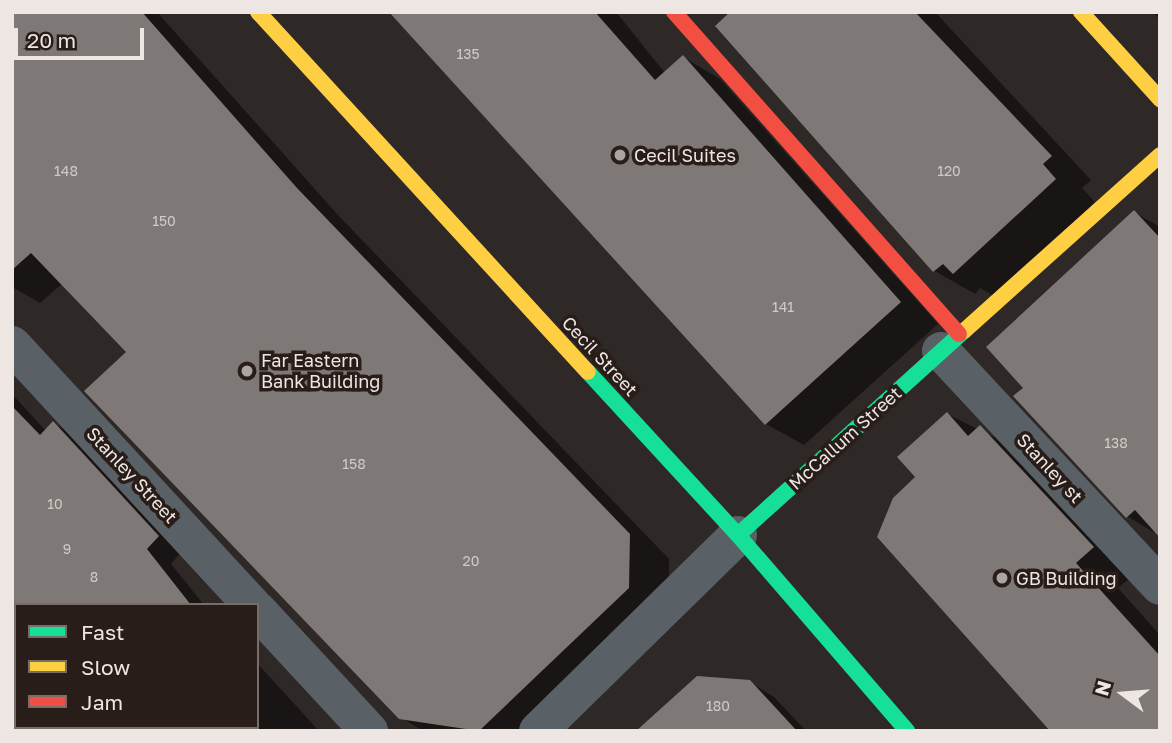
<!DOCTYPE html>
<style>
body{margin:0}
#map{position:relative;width:1172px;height:743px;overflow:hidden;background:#2e2826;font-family:"Golos Text",sans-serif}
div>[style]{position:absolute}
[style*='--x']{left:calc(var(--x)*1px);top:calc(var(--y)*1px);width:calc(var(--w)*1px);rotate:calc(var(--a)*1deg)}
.shadow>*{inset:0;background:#0007}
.building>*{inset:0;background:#7e7876}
.street>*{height:38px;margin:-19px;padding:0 19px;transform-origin:19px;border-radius:19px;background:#596066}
.fast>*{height:16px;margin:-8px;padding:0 8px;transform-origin:8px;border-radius:8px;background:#16e098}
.slow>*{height:16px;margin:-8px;padding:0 8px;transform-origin:8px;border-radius:8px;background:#ffcf43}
.jam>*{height:16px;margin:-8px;padding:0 8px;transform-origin:8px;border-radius:8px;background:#f24e42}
.dots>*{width:19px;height:19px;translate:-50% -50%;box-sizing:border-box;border:4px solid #281d18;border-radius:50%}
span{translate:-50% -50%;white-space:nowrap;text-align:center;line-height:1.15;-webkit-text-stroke:7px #281d18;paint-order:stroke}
.number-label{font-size:14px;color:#d2cac8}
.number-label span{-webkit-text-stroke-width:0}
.poi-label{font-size:18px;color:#eee6e3}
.left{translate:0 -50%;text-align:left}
.street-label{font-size:18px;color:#eee6e3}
.frame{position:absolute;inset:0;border:14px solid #eee6e3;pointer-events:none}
.legend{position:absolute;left:14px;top:603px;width:245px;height:126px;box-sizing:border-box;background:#281d18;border:2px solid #776d69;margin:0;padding:9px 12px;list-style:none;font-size:21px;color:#eee6e3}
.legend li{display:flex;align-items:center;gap:14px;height:35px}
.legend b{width:35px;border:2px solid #776d69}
.north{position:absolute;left:1088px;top:659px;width:70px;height:70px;-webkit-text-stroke:5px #281d18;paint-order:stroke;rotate:286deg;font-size:19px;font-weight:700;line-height:28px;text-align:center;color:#eee6e3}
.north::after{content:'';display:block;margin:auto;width:24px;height:32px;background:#eee6e3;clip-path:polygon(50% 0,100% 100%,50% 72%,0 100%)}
.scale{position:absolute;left:14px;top:28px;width:130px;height:32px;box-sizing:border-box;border:4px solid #eee6e3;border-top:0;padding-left:9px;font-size:21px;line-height:24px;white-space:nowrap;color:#eee6e3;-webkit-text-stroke:5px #281d18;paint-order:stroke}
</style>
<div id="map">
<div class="shadow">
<i style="clip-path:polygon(12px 12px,157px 12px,337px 214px,669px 559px,669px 612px,543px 731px,423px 731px,400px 717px,128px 352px,63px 283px,40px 303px,12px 287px)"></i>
<i style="clip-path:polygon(391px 12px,616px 12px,665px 73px,683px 57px,720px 79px,938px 324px,804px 445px,766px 424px)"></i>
<i style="clip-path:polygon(732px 12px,935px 12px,1091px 180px,1082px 188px,1095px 202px,994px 296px,980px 288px,975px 294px,935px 271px,718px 26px)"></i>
<i style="clip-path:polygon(1153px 12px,1160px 12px,1160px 20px)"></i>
<i style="clip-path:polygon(1134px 212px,1160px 227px,1160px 536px,1127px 516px,1026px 388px)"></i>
<i style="clip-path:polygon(12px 394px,45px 430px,53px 423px,77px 437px,182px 551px,171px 564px,204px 605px,16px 605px,16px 727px,257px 727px,257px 663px,319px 731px,12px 731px)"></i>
<i style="clip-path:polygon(947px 414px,1024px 452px,1136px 573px,1118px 588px,1160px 635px,1160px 731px,917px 477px)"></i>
<i style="clip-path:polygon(749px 682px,774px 697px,806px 731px,638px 731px)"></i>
</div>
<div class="building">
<i style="clip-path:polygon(12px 12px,142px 12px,297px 188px,630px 534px,629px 588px,479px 731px,399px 719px,84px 391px,126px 352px,31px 253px,12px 270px)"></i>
<i style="clip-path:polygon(389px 12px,595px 12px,655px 80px,683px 55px,901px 302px,765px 425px)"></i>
<i style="clip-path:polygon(730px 12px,915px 12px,1052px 156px,1043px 164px,1056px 179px,953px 274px,943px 264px,933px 272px,715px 26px)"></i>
<i style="clip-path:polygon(1134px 210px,1160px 238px,1160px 538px,1135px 510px,1126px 518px,1013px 396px,1023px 388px,986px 347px)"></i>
<i style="clip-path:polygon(12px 406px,40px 435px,53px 421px,159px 536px,147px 549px,191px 605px,12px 605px)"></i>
<i style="clip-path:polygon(947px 412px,968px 436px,980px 425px,1094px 547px,1076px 563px,1160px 656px,1160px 731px,1050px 731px,877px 537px,893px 498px,915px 477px,897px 457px)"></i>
<i style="clip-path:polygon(697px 676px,750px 680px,797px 731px,636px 731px)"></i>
</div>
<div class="street">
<i style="--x:12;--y:345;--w:354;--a:47.3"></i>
<i style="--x:941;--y:351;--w:321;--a:47"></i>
<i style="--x:257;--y:610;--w:165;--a:47.2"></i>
<i style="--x:538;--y:731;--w:280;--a:-44.4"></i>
</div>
<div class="fast">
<i style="--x:588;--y:372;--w:222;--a:47.4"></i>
<i style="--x:738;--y:535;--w:259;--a:49.2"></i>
<i style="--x:738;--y:535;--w:304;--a:-42.1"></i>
</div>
<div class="slow">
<i style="--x:258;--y:12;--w:488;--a:47.5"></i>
<i style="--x:1081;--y:12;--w:118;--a:47.8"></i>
<i style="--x:964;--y:331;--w:263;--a:-41.9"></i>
</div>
<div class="jam">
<i style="--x:674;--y:12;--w:430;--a:48.5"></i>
</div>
<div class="dots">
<i style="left:620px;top:155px;background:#aba4a1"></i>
<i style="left:247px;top:371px;background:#aba4a1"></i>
<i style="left:1002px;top:578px;background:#aba4a1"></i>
</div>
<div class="number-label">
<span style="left:468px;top:54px">135</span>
<span style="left:66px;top:171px">148</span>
<span style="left:949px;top:171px">120</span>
<span style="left:164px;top:221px">150</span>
<span style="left:783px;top:307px">141</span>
<span style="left:1116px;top:443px">138</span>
<span style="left:354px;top:464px">158</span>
<span style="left:55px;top:504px">10</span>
<span style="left:67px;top:549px">9</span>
<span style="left:471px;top:561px">20</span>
<span style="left:94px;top:577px">8</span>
<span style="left:718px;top:706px">180</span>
</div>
<div class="poi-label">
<span class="left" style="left:634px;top:155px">Cecil Suites</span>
<span class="left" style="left:261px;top:371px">Far Eastern<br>Bank Building</span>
<span class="left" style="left:1016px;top:578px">GB Building</span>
</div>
<div class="street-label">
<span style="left:600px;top:356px;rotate:47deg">Cecil Street</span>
<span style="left:845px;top:438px;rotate:-42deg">McCallum Street</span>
<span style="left:1050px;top:468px;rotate:47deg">Stanley st</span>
<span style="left:132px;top:475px;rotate:47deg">Stanley Street</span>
</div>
<div class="frame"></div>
<ul class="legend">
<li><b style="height:9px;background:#16e098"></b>Fast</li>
<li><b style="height:9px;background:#ffcf43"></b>Slow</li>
<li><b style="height:9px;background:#f24e42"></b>Jam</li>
</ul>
<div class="north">N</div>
<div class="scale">20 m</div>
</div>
